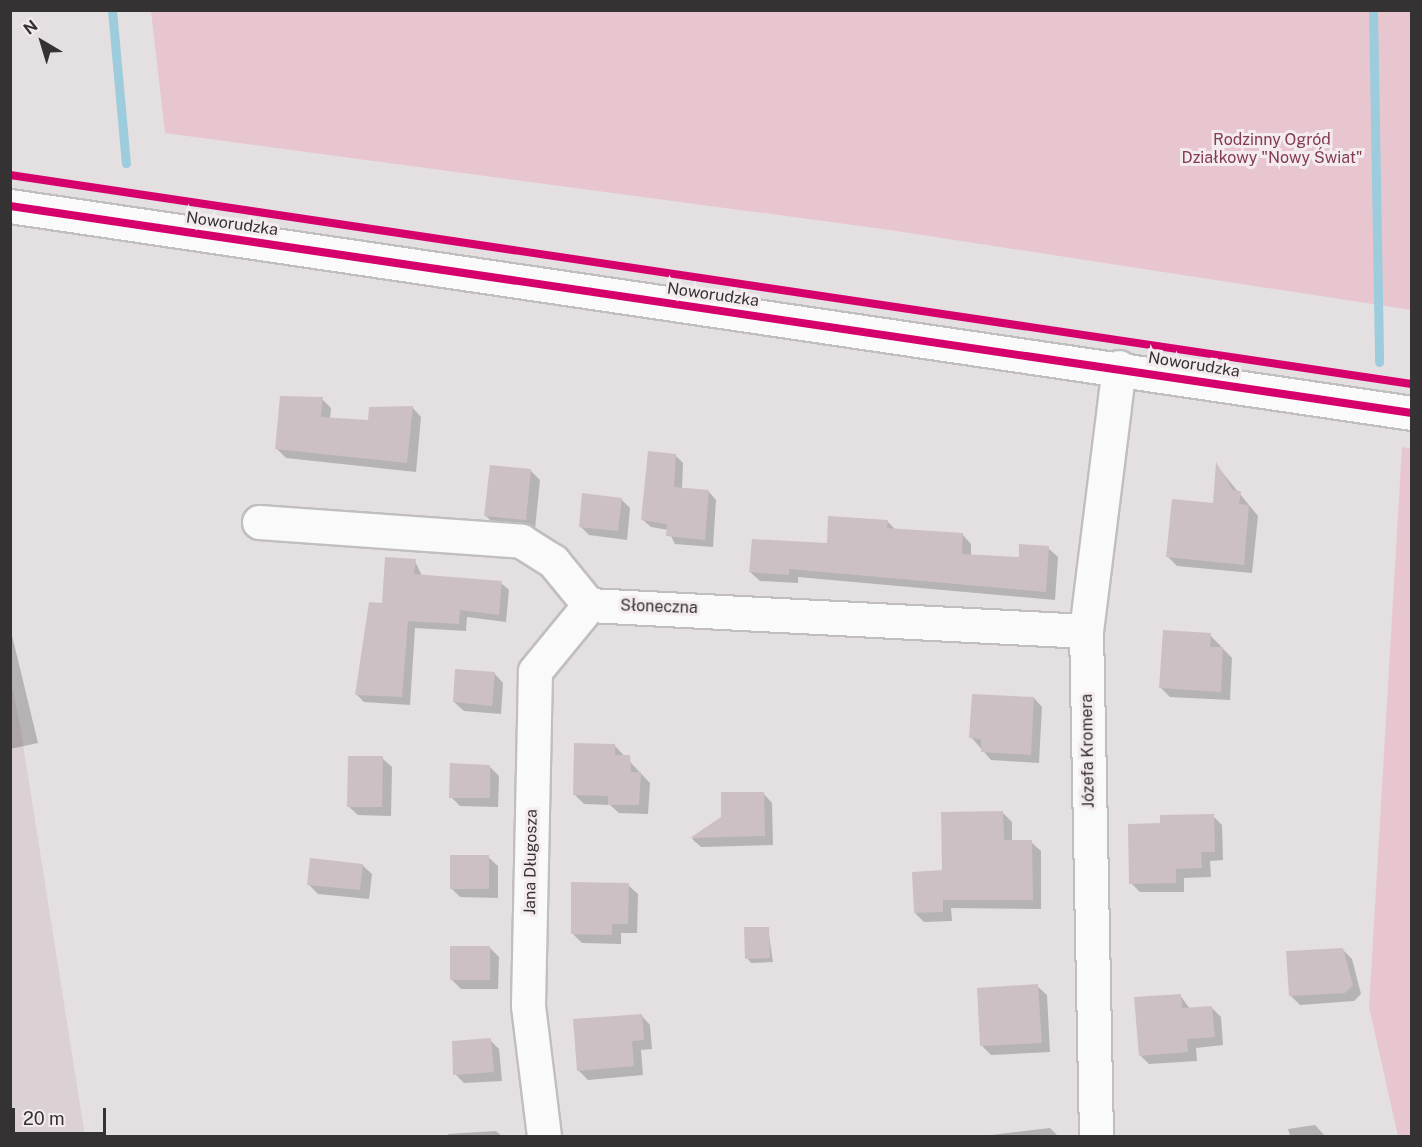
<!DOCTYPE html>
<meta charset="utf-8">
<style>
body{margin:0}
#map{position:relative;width:1422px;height:1147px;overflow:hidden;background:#e4e0e1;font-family:"Public Sans",sans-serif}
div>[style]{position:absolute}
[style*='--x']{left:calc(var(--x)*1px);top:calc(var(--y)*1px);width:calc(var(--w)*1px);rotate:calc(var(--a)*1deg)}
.built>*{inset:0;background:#dbd0d3}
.green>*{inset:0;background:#e8c6d0}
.shadow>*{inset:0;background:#0003}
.stream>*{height:9px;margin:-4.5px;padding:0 4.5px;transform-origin:4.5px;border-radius:4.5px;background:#9dccdd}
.building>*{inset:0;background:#cdc0c4}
.roads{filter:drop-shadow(2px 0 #c1bebf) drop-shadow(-2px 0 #c1bebf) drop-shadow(0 2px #c1bebf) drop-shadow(0 -2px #c1bebf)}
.street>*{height:33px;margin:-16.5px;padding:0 16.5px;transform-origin:16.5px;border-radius:16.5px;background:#fbfafa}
.secondary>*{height:33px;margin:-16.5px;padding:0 16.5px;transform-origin:16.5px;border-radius:16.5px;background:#fbfafa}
.cycleway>*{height:8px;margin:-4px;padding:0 4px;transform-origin:4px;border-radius:4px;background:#d6006c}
span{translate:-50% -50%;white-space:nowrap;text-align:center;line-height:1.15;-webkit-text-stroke:6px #f3ebed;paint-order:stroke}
.park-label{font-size:16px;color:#853a56}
.street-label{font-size:16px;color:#353233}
.frame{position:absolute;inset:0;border:12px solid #353233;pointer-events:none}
.north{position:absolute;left:12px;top:12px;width:60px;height:60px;-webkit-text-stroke:4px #f3ebed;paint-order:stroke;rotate:322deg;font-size:16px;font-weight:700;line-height:24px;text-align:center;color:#353233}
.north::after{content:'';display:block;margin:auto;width:21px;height:27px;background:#353233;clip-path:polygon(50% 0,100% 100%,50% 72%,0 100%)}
.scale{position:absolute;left:12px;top:1108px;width:94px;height:27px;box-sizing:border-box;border:3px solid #353233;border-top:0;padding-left:8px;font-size:18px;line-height:21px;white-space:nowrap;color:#353233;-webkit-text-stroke:4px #f3ebed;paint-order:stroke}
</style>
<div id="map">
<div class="built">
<i style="clip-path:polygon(11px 682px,20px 725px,85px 1136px,11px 1136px)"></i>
</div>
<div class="green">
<i style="clip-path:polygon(151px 11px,1411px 11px,1411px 310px,890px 230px,165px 133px)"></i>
<i style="clip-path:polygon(1402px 447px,1412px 449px,1411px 1136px,1398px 1136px,1369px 1007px)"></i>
</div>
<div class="shadow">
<i style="clip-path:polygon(322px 399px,331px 408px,330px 419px,369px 421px,412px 407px,421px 417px,416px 472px,286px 458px,276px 448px)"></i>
<i style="clip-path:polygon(675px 455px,683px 463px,682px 489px,709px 492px,716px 500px,713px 547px,675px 544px,668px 530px,651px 527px,643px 520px)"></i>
<i style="clip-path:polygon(1217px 466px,1258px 516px,1252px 573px,1177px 566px,1168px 557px,1215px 504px)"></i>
<i style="clip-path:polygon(531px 471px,540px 480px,535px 529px,495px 525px,486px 516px)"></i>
<i style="clip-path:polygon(621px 499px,630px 508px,627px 540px,589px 535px,580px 526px)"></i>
<i style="clip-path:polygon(887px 521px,897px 531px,962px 534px,971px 544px,971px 556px,1020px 559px,1048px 548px,1058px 557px,1055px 600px,798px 577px,798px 583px,760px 581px,750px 572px)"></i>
<i style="clip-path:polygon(415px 561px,422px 576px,501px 583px,509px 590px,506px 622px,467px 617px,466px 631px,415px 628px,410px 705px,364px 702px,357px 695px,383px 605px)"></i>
<i style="clip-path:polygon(10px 627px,38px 743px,10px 749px)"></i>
<i style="clip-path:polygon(1210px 635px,1232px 658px,1230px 700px,1170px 697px,1161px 688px)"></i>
<i style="clip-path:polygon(494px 673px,503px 683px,501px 714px,464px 711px,454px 702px)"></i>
<i style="clip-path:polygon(1034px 698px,1042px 707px,1039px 763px,991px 760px,971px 737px)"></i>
<i style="clip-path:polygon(614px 745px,650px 783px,648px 814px,619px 813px,610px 805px,584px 804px,574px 794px)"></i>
<i style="clip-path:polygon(382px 758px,392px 767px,391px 816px,358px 815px,348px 806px)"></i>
<i style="clip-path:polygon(489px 766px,499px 776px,498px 807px,460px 806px,451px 797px)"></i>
<i style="clip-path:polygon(763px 793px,772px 803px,773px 845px,701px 847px,692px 839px)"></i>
<i style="clip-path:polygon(1002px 812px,1012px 822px,1012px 842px,1031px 842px,1041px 851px,1041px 909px,951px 908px,952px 921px,924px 922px,915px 913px,944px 872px)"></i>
<i style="clip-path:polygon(1213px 816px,1222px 825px,1223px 860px,1210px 861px,1211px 877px,1184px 878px,1184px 892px,1140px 892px,1131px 883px,1162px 825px)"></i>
<i style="clip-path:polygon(488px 857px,498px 866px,498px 898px,460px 897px,451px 888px)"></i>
<i style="clip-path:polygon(362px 865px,372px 874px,369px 899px,318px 894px,308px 884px)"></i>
<i style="clip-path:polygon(628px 885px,638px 894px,637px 933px,621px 933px,621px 944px,582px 943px,572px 933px)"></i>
<i style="clip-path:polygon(768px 929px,773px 962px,751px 963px,747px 958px)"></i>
<i style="clip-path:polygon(489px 947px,499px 957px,498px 989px,461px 989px,451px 979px)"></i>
<i style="clip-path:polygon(1342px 949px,1352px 959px,1361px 994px,1354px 1001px,1300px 1005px,1291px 996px)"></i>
<i style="clip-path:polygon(1037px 986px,1047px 995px,1050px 1052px,991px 1055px,982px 1046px)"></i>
<i style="clip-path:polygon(1180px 995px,1190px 1009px,1211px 1007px,1221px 1017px,1223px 1045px,1196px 1048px,1197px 1061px,1149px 1064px,1140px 1055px)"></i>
<i style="clip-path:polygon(641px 1015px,650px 1025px,652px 1049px,641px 1050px,643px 1075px,588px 1080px,578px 1070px)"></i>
<i style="clip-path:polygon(490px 1040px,499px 1049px,502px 1081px,464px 1083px,455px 1074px)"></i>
<i style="clip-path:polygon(1315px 1125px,1325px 1136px,1290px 1136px,1288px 1129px)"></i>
<i style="clip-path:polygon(1050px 1128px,1058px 1136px,991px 1135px)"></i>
<i style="clip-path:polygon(496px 1131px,502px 1136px,448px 1136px,448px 1134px)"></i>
</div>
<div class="stream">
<i style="--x:112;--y:10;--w:154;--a:84.8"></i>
<i style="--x:1373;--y:10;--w:352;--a:89"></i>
</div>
<div class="building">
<i style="clip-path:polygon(280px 396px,323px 397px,321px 417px,368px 420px,369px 407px,413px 406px,407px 463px,275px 449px)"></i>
<i style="clip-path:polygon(648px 451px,676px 454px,674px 487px,709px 490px,705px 540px,666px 536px,667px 524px,641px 520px)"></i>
<i style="clip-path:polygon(1216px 462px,1233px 490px,1241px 491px,1239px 504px,1249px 505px,1244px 565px,1166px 557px,1172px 499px,1213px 503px)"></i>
<i style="clip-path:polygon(490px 465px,531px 469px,526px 520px,484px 516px)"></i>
<i style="clip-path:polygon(582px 493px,622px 498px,618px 531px,579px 527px)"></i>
<i style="clip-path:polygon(828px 516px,888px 520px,887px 528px,963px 533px,962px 554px,1019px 557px,1019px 544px,1049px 546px,1046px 592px,789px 569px,789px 575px,749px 572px,752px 539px,827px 543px)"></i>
<i style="clip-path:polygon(385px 557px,416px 559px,414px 574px,502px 581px,499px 615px,460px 610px,459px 624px,408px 621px,402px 697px,355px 695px,369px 602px,382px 603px)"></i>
<i style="clip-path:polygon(1163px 630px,1211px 633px,1210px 647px,1223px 647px,1221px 692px,1159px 688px)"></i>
<i style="clip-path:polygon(455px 669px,495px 672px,492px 706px,453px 702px)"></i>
<i style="clip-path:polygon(972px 694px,1034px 697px,1031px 755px,981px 752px,981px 739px,969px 738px)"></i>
<i style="clip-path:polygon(574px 743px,615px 744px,615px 755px,630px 755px,631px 772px,641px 772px,639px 805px,608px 805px,608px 796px,573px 795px)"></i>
<i style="clip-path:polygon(348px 756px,383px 756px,382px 807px,347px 807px)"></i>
<i style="clip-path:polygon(450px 763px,490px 765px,490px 798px,449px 798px)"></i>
<i style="clip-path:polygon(721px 792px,764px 792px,765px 836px,690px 838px,721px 817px)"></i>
<i style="clip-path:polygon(1003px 811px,1004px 840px,1032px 840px,1033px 900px,943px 900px,943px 912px,914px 913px,912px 872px,942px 870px,941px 812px)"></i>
<i style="clip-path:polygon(1214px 814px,1215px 852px,1201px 852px,1202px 868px,1176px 869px,1176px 883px,1129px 884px,1128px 824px,1160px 823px,1160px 815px)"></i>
<i style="clip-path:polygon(450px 855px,489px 855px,489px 889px,450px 889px)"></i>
<i style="clip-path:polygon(310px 858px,363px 864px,360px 890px,307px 885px)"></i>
<i style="clip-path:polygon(571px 882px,629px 883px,628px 924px,612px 924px,612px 935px,571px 934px)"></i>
<i style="clip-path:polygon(744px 927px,769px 927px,770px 958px,745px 959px)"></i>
<i style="clip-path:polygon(450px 946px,490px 946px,490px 980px,450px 980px)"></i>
<i style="clip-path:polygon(1343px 948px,1353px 985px,1345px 993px,1289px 996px,1286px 951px)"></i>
<i style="clip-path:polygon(1038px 984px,1042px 1043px,980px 1046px,977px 988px)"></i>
<i style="clip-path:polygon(1181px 994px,1182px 1008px,1212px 1006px,1215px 1037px,1187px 1039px,1188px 1052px,1139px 1056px,1134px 997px)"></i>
<i style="clip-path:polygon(642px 1014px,644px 1040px,632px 1041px,634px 1066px,577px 1071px,573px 1019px)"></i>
<i style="clip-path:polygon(491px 1038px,494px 1072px,453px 1075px,452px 1041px)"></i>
</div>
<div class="roads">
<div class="street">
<i style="--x:259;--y:522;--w:263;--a:4.1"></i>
<i style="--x:521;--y:541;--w:38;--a:32"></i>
<i style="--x:553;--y:561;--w:57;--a:50.7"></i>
<i style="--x:589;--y:605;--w:498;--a:3"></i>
<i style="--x:544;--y:1136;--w:132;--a:-97"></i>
<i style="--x:528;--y:1005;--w:334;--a:-88.8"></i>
<i style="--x:535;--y:671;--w:85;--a:-50.7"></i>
<i style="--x:1096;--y:1136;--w:505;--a:-91.13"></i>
<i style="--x:1086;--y:631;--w:266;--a:-82.9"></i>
</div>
<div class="secondary">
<i style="--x:10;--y:206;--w:1417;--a:8.4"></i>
</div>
</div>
<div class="cycleway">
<i style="--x:10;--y:175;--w:1417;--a:8.48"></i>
<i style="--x:10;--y:206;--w:1417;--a:8.4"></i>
</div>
<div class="park-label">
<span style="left:1272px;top:149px">Rodzinny Ogród<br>Działkowy "Nowy Świat"</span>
</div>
<div class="street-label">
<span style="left:232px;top:224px;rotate:8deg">Noworudzka</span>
<span style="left:713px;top:295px;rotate:8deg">Noworudzka</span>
<span style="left:1194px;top:365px;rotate:9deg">Noworudzka</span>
<span style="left:659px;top:607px;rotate:2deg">Słoneczna</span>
<span style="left:1088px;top:751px;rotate:-91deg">Józefa Kromera</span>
<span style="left:531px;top:862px;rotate:-89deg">Jana Długosza</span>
</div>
<div class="frame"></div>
<div class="north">N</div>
<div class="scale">20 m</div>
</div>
